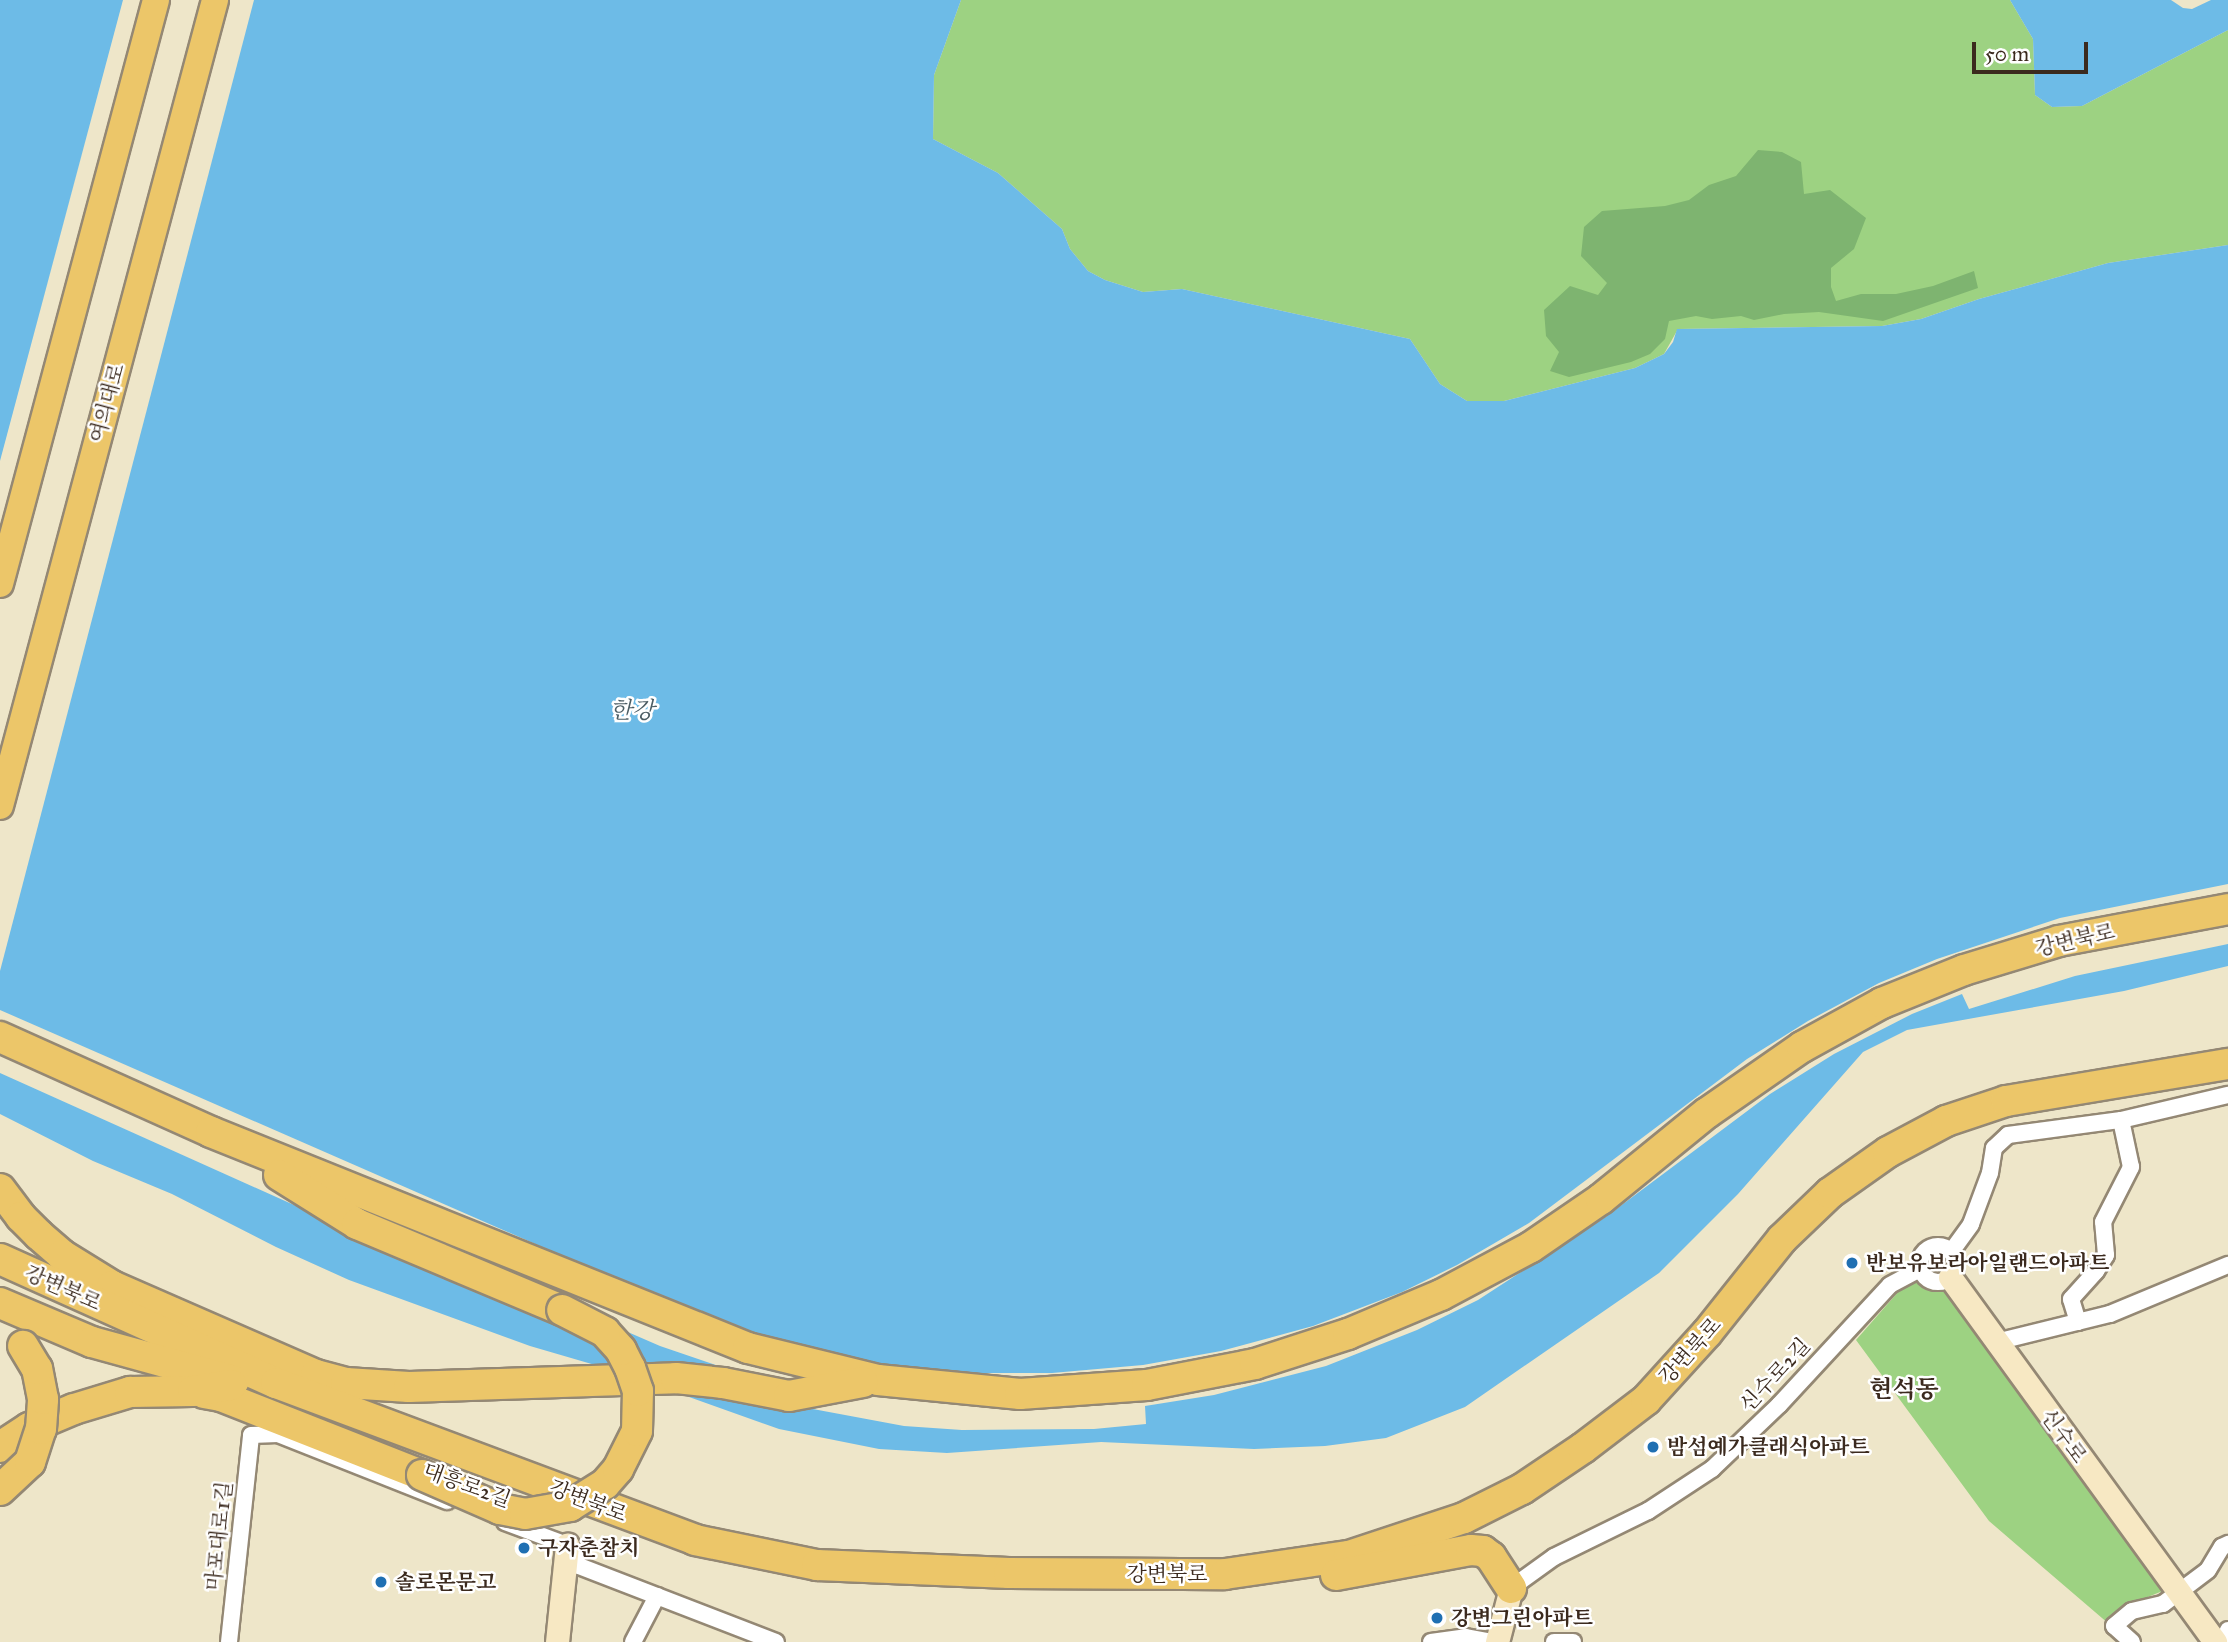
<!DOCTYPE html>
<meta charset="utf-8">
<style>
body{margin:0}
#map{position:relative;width:2228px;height:1642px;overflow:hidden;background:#eee6c9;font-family:"IM FELL Great Primer","Noto Serif KR",serif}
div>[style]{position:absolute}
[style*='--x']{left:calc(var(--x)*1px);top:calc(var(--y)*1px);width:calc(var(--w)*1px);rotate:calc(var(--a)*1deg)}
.green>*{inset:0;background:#9dd282}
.forest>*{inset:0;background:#7eb470}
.water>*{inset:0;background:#6dbbe7}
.pier>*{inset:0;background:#eee6c9}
.roads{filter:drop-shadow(2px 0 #948874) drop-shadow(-2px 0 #948874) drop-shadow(0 2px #948874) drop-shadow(0 -2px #948874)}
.street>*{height:16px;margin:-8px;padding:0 8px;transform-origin:8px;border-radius:8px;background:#fff}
.street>.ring{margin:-8px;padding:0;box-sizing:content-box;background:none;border:16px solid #fff;border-radius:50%}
.secondary>*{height:23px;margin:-11.5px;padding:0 11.5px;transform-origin:11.5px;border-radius:11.5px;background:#f7e8c3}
.primary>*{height:26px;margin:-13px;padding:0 13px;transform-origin:13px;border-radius:13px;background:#ecc669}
.highway>*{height:30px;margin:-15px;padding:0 15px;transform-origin:15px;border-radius:15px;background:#ecc669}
.bridges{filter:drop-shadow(2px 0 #948874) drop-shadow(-2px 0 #948874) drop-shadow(0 2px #948874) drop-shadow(0 -2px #948874)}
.highway-bridge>*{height:30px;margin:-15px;padding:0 15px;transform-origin:15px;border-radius:15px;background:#ecc669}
.dots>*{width:19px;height:19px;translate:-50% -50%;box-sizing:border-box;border:4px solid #fff;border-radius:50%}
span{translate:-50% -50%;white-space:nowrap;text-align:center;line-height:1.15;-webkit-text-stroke:5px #fff;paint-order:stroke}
.street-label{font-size:21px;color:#3b2a1e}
.poi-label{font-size:21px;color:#3b2a1e;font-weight:700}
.left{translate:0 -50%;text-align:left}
.water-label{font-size:23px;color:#4c5d64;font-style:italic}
.quarter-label{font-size:24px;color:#3b2a1e;font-weight:700}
.scale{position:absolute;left:1972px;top:42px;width:116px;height:32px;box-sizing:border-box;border:4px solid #3b2a1e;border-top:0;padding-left:9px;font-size:21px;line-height:24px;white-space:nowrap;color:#3b2a1e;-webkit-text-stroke:5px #fff;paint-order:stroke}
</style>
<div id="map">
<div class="green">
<i style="clip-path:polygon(961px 0,2010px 0,2033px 39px,2035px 95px,2052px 107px,2082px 106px,2228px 30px,2228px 245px,2108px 263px,1979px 299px,1921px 319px,1882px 326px,1678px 329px,1664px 354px,1635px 368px,1504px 401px,1467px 401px,1440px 384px,1410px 339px,1182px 289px,1143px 292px,1105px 280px,1088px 271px,1070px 249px,1062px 229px,998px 173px,933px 139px,934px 75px)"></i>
<i style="clip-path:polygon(1937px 1272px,2165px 1590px,2138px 1601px,2109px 1624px,1989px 1521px,1856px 1340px,1899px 1291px)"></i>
</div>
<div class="forest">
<i style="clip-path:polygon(1758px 150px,1782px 152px,1801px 162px,1804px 194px,1830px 190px,1866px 218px,1854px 249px,1831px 268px,1831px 287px,1836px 301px,1861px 294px,1896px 294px,1933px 286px,1974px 271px,1978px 288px,1883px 321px,1819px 312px,1784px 314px,1754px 320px,1741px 316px,1712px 319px,1696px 316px,1669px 321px,1665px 339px,1650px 354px,1631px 362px,1569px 377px,1550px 371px,1559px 352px,1546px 336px,1544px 310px,1570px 286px,1598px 295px,1607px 283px,1581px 256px,1584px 227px,1602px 211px,1665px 206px,1689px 200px,1709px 185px,1736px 176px)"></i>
</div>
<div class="water">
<i style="clip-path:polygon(0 0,961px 0,934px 75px,933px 139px,998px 173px,1062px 229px,1070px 249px,1088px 271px,1105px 280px,1143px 292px,1182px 289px,1410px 339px,1440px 384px,1467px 401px,1504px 401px,1635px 368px,1664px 354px,1673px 342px,1677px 329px,1882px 326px,1921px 319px,1979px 299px,2108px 263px,2228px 245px,2228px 966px,2124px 991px,1907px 1030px,1863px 1052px,1738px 1194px,1659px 1273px,1465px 1407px,1386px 1438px,1325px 1446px,1254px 1449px,1101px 1442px,947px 1453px,879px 1449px,779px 1429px,619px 1372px,530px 1346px,349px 1280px,276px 1247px,172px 1194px,93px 1161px,0 1114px)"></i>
<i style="clip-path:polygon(2010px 0,2171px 0,2183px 8px,2192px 9px,2211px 0,2228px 0,2228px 30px,2082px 106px,2052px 107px,2035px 95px,2033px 39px)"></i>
</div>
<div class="pier">
<i style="clip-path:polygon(123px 0,254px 0,0 971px,0 461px)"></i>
<i style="clip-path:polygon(2228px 884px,2228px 944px,2075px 976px,1969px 1009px,1962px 994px,1912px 1014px,1834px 1054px,1770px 1094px,1607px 1216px,1478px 1300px,1417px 1330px,1326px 1366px,1214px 1395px,1145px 1406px,1146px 1424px,1094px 1429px,962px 1430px,904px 1426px,786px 1404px,745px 1375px,660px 1346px,361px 1216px,354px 1232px,0 1073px,0 1010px,693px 1313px,811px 1351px,889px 1365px,976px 1373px,1052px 1373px,1143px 1365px,1221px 1351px,1313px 1326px,1402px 1292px,1457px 1265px,1529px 1223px,1747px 1059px,1808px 1021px,1879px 983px,1937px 959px,2060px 918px)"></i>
</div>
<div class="roads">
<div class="street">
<i class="ring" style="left:1920px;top:1246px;width:20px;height:20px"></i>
<i style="--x:1951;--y:1252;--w:34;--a:-54"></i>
<i style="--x:1971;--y:1224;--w:54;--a:-69.6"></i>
<i style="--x:1990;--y:1173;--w:25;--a:-81"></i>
<i style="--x:1994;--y:1148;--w:19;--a:-43"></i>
<i style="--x:2008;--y:1135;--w:114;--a:-7.6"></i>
<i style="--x:2121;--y:1120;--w:110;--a:-13.2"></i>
<i style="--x:2078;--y:1322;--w:24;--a:-107"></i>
<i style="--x:2071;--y:1299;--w:38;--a:-48"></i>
<i style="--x:2096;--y:1271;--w:19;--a:-58"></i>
<i style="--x:2106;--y:1255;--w:33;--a:-95"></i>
<i style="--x:2103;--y:1222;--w:62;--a:-63"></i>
<i style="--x:2131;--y:1167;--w:48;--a:-102"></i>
<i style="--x:1996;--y:1342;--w:117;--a:-13.8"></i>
<i style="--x:2110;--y:1314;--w:128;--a:-22.6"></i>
<i style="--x:505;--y:1522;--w:66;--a:20.4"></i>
<i style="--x:567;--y:1545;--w:24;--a:60"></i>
<i style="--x:579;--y:1566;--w:211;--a:21.1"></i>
<i style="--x:1511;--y:1588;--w:53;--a:-35.8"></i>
<i style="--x:1554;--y:1557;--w:105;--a:-26.1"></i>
<i style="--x:1648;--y:1511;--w:77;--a:-33.3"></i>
<i style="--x:1712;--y:1469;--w:93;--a:-43.7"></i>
<i style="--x:1779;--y:1405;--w:163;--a:-47.2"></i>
<i style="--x:1890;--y:1285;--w:34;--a:-28"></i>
<i style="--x:229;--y:1642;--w:208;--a:-83.9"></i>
<i style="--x:251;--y:1435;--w:27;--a:-2"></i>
<i style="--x:278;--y:1434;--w:182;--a:21.6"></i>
<i style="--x:633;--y:1642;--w:52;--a:-62.4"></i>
<i style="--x:1431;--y:1642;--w:35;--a:-8"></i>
<i style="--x:1466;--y:1637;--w:26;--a:11"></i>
<i style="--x:1554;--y:1642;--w:19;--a:0"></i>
<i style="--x:2132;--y:1642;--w:24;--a:-138"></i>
<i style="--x:2114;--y:1626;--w:23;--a:-40"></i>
<i style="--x:2132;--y:1611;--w:32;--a:-13"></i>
<i style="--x:2163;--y:1604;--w:20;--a:-37"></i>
<i style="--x:2179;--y:1592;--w:36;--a:-37"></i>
<i style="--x:2208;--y:1570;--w:27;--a:-59"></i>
<i style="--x:2222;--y:1547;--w:7;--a:-27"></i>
<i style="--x:2223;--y:1642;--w:13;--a:-67"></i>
</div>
<div class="secondary">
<i style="--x:1950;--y:1277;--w:451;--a:54"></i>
<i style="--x:557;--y:1642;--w:98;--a:-84.1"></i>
<i style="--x:1497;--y:1642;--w:56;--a:-75.5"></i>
</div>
<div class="primary">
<i style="--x:0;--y:584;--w:604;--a:-75.04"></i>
<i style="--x:0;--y:806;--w:834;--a:-75.06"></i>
</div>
<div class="highway">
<i style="--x:0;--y:1037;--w:231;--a:24.2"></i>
<i style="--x:211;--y:1132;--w:579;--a:21.91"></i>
<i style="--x:748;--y:1348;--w:134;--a:13.8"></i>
<i style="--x:878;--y:1380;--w:143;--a:5.6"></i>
<i style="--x:1020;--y:1394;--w:127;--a:-4.1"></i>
<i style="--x:1147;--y:1385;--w:110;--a:-11"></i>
<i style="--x:1255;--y:1364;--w:98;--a:-17.9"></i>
<i style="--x:1348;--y:1334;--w:101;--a:-22.8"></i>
<i style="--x:1441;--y:1295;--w:102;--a:-28.1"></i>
<i style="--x:1531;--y:1247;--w:85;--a:-34.4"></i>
<i style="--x:1601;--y:1199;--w:136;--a:-39.1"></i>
<i style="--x:1707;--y:1113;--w:116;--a:-34.8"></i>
<i style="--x:1802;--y:1047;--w:91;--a:-28.8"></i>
<i style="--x:1882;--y:1003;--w:88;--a:-21.9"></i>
<i style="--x:1964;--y:970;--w:99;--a:-17"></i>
<i style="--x:2059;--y:941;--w:172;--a:-10.7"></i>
<i style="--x:279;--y:1175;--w:92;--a:32.1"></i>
<i style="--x:357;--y:1224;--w:222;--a:22.8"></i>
<i style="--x:0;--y:1189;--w:35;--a:53"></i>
<i style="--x:21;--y:1217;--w:25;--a:45"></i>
<i style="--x:39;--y:1235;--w:30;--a:41"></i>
<i style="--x:62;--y:1255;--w:59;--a:31.8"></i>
<i style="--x:112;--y:1286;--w:223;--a:23.6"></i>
<i style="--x:316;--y:1375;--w:31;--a:15"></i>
<i style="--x:346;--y:1383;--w:63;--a:3.6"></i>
<i style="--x:409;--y:1387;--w:267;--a:-1.9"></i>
<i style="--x:676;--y:1378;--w:47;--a:6.1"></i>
<i style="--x:723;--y:1383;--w:67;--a:11.1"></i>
<i style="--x:789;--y:1396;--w:75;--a:-10.7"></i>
<i style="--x:0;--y:1259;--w:303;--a:24.2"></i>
<i style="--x:276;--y:1383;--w:447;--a:20.5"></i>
<i style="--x:695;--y:1540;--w:125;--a:11.6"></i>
<i style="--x:817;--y:1565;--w:192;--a:2.4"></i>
<i style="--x:1009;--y:1573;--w:216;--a:0.3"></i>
<i style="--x:1225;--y:1574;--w:125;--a:-8.3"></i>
<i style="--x:1349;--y:1556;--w:121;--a:-18.3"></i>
<i style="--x:1464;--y:1518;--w:65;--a:-26.6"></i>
<i style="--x:1522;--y:1489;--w:73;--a:-33.9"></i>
<i style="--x:1583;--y:1448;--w:79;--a:-37.3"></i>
<i style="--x:1646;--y:1400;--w:91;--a:-47.7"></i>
<i style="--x:1707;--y:1333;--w:120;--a:-51.4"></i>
<i style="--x:1782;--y:1239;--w:66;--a:-43.8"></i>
<i style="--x:1830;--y:1193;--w:71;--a:-35.3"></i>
<i style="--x:1888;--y:1152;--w:66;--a:-28.1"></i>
<i style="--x:1946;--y:1121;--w:63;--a:-18.4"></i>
<i style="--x:2006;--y:1101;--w:225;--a:-9.5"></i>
<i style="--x:0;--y:1303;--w:100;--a:23"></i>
<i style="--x:92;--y:1342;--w:147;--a:15.4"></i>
<i style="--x:204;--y:1393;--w:17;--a:10"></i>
<i style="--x:221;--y:1396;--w:216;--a:21.5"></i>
<i style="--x:0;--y:1447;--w:35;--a:-33"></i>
<i style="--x:29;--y:1428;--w:49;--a:-22.9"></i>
<i style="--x:74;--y:1409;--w:59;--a:-16.9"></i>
<i style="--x:130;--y:1392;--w:63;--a:-0.9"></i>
<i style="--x:193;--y:1391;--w:39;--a:-9"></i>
<i style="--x:1336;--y:1575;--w:137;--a:-10.5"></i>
<i style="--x:1471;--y:1550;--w:12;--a:5"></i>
<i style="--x:1483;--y:1551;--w:10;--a:37"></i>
<i style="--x:1491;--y:1557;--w:37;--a:57"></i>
</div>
</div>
<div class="bridges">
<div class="highway-bridge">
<i style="--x:422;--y:1475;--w:85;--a:23.6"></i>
<i style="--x:500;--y:1509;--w:25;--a:11"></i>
<i style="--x:525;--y:1514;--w:46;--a:-10.1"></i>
<i style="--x:570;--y:1506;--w:41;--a:-32.2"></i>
<i style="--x:605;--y:1484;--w:20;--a:-49"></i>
<i style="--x:618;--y:1469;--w:42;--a:-63.4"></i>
<i style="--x:637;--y:1431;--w:40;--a:-88.6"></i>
<i style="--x:638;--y:1391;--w:24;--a:-109"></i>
<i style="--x:630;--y:1368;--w:20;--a:-117"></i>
<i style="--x:621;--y:1350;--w:24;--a:-132"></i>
<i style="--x:605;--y:1332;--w:48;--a:-152.9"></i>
<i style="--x:0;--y:1490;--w:41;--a:-43"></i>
<i style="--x:30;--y:1462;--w:35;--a:-72"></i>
<i style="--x:41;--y:1429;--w:30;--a:-86"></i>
<i style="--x:43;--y:1399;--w:31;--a:-101"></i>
<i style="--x:37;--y:1369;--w:27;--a:-121"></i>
</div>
</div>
<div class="dots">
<i style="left:1852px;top:1263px;background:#1f6fb2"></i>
<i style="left:1653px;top:1447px;background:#1f6fb2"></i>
<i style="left:524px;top:1548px;background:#1f6fb2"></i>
<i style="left:381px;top:1582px;background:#1f6fb2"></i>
<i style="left:1437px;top:1618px;background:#1f6fb2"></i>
</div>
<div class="street-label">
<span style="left:107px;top:403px;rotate:-75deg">여의대로</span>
<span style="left:2075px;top:940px;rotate:-13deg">강변북로</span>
<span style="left:63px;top:1288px;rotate:24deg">강변북로</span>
<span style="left:1690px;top:1351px;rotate:-48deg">강변북로</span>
<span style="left:1775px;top:1375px;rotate:-47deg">신수로2길</span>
<span style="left:2064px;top:1436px;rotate:54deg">신수로</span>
<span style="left:467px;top:1485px;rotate:20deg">대흥로2길</span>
<span style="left:588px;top:1501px;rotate:21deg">강변북로</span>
<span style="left:219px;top:1536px;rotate:-84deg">마포대로1길</span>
<span style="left:1167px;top:1574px">강변북로</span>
</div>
<div class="poi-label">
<span class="left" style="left:1866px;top:1263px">반보유보라아일랜드아파트</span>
<span class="left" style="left:1667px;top:1447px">밤섬예가클래식아파트</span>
<span class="left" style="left:538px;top:1548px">구자춘참치</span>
<span class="left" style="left:395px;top:1582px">솔로몬문고</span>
<span class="left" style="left:1451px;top:1618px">강변그린아파트</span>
</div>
<div class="water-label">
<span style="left:632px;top:710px">한강</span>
</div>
<div class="quarter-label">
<span style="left:1904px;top:1390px">현석동</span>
</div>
<div class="scale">50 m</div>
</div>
